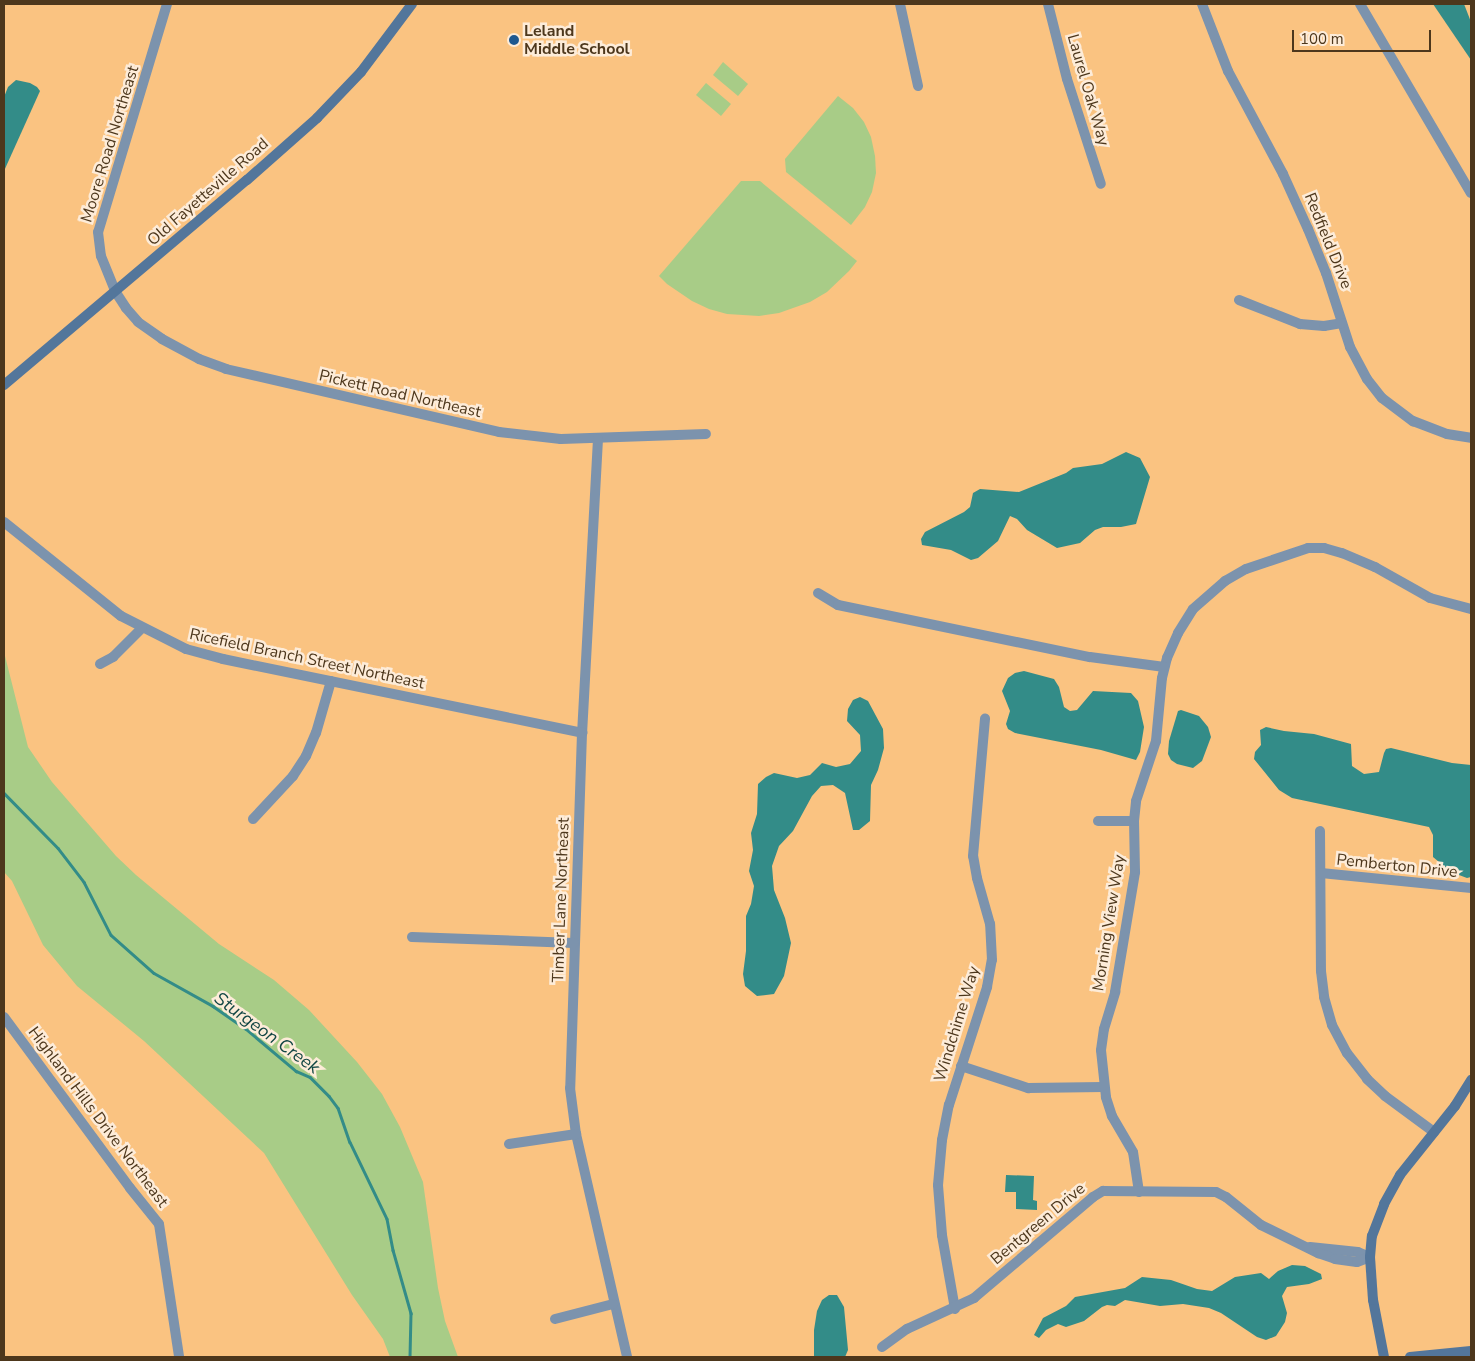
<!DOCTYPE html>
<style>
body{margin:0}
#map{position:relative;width:1475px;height:1361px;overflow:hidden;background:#fac381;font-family:"Nunito Sans",sans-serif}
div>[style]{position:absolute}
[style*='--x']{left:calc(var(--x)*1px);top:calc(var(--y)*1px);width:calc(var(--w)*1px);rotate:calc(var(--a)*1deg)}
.green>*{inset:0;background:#a8cc87}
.water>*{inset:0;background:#338c88}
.stream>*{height:2.5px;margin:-1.25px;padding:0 1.25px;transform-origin:1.25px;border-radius:1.25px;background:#338c88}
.street>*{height:10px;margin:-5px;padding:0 5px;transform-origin:5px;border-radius:5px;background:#7c93ad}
.secondary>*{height:10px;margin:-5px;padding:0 5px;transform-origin:5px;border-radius:5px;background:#53769b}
.dots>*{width:14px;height:14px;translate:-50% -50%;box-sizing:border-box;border:2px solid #fdecd9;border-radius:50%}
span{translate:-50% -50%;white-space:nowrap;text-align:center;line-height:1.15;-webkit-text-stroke:5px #fdecd9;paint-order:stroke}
.poi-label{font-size:16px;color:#4d371c;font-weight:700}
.left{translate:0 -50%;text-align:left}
.street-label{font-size:16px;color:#4d371c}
.water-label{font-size:18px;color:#124644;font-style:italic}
.frame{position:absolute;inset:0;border:5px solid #4d371c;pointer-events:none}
.scale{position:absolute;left:1292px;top:30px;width:139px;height:22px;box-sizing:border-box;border:2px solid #4d371c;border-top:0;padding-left:6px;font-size:15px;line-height:18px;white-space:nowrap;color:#4d371c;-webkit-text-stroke:4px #fdecd9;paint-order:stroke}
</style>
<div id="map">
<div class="green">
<i style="clip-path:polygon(723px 62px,748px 84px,738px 96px,713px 75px)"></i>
<i style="clip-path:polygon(706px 83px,731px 104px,721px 116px,696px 95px)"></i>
<i style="clip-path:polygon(838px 96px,853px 108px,864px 122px,871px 137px,875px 156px,876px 173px,872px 192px,865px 207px,851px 225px,786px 172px,785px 159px)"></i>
<i style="clip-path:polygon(741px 181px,760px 181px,857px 261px,849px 271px,827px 292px,810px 302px,779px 313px,759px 316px,727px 314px,709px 309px,692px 301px,667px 284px,659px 276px)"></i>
<i style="clip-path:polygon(4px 652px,28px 747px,52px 782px,116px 856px,136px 875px,219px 944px,274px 980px,309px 1010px,357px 1062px,382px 1094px,400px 1127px,423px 1182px,438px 1288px,445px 1321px,458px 1357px,390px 1357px,383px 1339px,352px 1295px,264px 1153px,144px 1041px,77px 986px,43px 945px,12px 881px,4px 872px)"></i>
</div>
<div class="water">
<i style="clip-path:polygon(1433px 4px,1464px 4px,1471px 22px,1471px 60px)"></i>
<i style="clip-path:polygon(16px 80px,30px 83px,37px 87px,40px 91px,4px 171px,4px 97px,8px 87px)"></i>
<i style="clip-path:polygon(1126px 452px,1140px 458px,1150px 477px,1136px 524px,1121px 527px,1103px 527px,1095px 530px,1080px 543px,1057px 548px,1027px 530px,1017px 519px,1010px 516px,998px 541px,978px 558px,971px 560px,951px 550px,922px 545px,921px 539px,925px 532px,964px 512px,970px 507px,973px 493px,980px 489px,1019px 492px,1066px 473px,1073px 468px,1102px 464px)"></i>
<i style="clip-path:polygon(1024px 671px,1054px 679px,1059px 687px,1064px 707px,1070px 711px,1077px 710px,1093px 691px,1131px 693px,1138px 701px,1144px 727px,1140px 752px,1136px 760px,1101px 750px,1015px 733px,1008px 729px,1006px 724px,1010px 711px,1002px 691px,1008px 678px,1015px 673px)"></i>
<i style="clip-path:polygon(860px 697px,868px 701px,883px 729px,884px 748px,878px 770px,871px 785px,870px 821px,859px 830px,853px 830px,845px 793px,833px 785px,821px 786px,812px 796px,793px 831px,779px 846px,772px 866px,774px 890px,785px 918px,791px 943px,784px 976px,774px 994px,757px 996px,745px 986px,743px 974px,746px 951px,746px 916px,751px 904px,754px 886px,749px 871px,753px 850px,751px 833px,757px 814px,758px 784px,766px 777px,774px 773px,797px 778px,810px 775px,822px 763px,836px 767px,850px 764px,861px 751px,860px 735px,847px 721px,848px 709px,853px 700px)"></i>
<i style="clip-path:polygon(1181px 710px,1199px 716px,1208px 727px,1211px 737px,1202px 761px,1193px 768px,1177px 764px,1171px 760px,1168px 754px,1169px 741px,1178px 711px)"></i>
<i style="clip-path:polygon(1266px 727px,1284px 731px,1314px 734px,1351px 744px,1352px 766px,1364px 774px,1379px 772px,1384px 753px,1386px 749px,1391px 748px,1452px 763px,1471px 765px,1471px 877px,1467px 878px,1451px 872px,1433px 857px,1433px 835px,1429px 827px,1292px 798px,1279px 790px,1254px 759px,1255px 752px,1261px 745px,1260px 730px)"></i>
<i style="clip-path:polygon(1006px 1175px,1034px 1176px,1033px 1200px,1037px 1201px,1037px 1210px,1016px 1209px,1016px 1192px,1005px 1192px)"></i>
<i style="clip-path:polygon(1292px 1265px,1305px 1266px,1321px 1274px,1322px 1279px,1309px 1284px,1287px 1287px,1282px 1296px,1287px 1313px,1285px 1322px,1276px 1336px,1266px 1340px,1257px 1337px,1221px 1313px,1209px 1308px,1183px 1304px,1160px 1306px,1125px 1300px,1115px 1306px,1107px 1305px,1102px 1307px,1084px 1321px,1066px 1327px,1058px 1324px,1046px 1330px,1039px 1338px,1034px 1335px,1043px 1318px,1066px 1306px,1075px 1297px,1125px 1288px,1142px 1277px,1171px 1280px,1197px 1289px,1212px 1291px,1235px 1277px,1261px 1273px,1269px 1279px,1278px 1271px)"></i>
<i style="clip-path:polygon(829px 1295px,837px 1295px,844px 1307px,848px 1350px,845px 1357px,814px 1357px,814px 1330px,817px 1311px,822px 1300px)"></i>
</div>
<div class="stream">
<i style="--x:4;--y:793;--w:77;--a:45.5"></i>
<i style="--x:58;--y:848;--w:43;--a:52.6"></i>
<i style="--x:84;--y:882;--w:59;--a:63"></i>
<i style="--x:111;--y:935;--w:57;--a:41.5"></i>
<i style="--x:154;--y:973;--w:68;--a:29.2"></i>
<i style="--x:213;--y:1006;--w:39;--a:35"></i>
<i style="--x:245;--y:1028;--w:67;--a:40.1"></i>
<i style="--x:296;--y:1071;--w:15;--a:23"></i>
<i style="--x:310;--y:1077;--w:27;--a:45"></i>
<i style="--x:329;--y:1096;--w:15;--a:53"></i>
<i style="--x:338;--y:1108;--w:36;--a:71"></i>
<i style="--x:350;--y:1142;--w:85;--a:64.3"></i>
<i style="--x:387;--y:1219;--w:32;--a:79"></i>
<i style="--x:393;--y:1250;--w:66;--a:74.1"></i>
<i style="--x:411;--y:1313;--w:44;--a:91.3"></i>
</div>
<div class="street">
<i style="--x:167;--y:4;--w:238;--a:106.8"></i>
<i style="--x:98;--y:232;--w:24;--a:83"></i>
<i style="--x:101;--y:256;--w:38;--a:68"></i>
<i style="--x:115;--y:291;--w:20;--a:57"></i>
<i style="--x:126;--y:308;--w:18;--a:49"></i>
<i style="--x:138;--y:322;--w:29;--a:35"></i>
<i style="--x:162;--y:339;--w:42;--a:28.4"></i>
<i style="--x:199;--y:359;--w:29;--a:20"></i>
<i style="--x:226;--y:369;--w:280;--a:13"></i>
<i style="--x:499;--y:432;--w:62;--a:6.4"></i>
<i style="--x:561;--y:439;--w:145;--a:-2"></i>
<i style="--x:900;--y:4;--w:84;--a:77.6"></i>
<i style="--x:1048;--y:4;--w:77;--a:75.8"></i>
<i style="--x:1067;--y:79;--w:110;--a:72.1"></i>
<i style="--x:1202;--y:4;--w:72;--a:68.8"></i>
<i style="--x:1228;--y:71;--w:117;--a:61.9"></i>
<i style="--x:1283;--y:174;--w:60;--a:65.6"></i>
<i style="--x:1308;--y:229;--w:48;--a:67.8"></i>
<i style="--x:1326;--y:273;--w:78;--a:72"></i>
<i style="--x:1350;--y:347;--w:36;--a:62"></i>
<i style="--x:1367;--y:379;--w:24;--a:52"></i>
<i style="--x:1382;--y:398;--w:39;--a:37"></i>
<i style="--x:1413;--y:421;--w:36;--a:21"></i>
<i style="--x:1447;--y:434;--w:24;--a:9"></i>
<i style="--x:1360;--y:4;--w:219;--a:59.6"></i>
<i style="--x:1239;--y:300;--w:66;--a:21.5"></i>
<i style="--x:1300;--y:324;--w:24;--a:5"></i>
<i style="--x:1324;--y:326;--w:18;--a:-9"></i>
<i style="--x:598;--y:439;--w:294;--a:93.1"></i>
<i style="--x:582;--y:733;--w:355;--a:91.9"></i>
<i style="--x:570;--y:1088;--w:46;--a:82.6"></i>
<i style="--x:576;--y:1134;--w:229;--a:77.1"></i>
<i style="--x:4;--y:522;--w:150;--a:38.8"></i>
<i style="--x:121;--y:616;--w:73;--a:26.9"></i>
<i style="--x:186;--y:649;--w:38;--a:15"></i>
<i style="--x:223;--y:659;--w:367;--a:11.6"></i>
<i style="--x:818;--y:593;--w:23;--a:31"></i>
<i style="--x:838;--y:605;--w:257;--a:11.7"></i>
<i style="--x:1090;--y:657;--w:75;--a:7.7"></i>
<i style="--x:100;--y:664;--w:15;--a:-28"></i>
<i style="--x:113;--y:657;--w:41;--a:-45"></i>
<i style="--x:253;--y:819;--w:59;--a:-47.1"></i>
<i style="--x:293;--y:776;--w:24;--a:-57"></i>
<i style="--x:306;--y:756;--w:25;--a:-67"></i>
<i style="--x:316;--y:733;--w:54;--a:-73.9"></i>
<i style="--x:1098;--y:821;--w:36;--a:0"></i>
<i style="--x:1320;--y:831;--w:140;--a:89.6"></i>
<i style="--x:1321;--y:971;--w:26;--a:83"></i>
<i style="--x:1324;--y:997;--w:29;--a:74"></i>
<i style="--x:1332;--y:1025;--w:32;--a:62"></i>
<i style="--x:1347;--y:1053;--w:33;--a:52"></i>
<i style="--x:1367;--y:1079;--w:25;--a:43"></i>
<i style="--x:1385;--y:1096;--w:61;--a:36.3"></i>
<i style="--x:1321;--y:873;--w:151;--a:5.7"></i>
<i style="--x:412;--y:937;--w:162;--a:2.1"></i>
<i style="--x:4;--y:1017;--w:212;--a:53.6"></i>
<i style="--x:130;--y:1188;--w:46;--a:51.1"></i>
<i style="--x:159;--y:1224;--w:134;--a:81.4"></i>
<i style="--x:961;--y:1066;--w:71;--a:18.2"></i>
<i style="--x:1028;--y:1088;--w:75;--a:-0.8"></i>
<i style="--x:509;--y:1144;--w:68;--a:-8.5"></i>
<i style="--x:1139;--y:1192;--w:40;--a:-98.5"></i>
<i style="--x:1133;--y:1152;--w:42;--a:-120.3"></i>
<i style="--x:1112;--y:1116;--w:20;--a:-108"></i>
<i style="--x:1106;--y:1097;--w:47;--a:-96.1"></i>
<i style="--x:1101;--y:1050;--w:21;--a:-82"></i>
<i style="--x:1104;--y:1029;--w:39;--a:-73"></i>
<i style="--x:1115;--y:992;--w:122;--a:-80.5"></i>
<i style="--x:1135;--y:872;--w:51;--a:-91.1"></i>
<i style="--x:1134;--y:821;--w:20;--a:-84"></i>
<i style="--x:1136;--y:801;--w:63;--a:-71.6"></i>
<i style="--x:1156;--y:741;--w:63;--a:-84.6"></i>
<i style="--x:1162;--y:678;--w:21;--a:-76"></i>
<i style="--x:1167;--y:658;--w:27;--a:-66"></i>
<i style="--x:1178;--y:633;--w:28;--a:-58"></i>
<i style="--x:1193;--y:609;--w:43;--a:-41.2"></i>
<i style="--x:1225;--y:581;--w:24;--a:-30"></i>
<i style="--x:1246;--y:569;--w:65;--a:-18.7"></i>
<i style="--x:1308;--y:548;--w:16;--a:0"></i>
<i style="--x:1324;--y:548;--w:19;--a:16"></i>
<i style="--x:1342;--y:553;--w:36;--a:23"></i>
<i style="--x:1375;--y:567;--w:63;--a:29.4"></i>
<i style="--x:1430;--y:598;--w:42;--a:15"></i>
<i style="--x:1310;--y:1247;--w:48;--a:5.9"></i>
<i style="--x:1358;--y:1252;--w:13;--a:23"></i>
<i style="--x:955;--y:1309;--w:75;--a:-100"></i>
<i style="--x:942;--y:1235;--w:50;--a:-94.6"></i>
<i style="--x:938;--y:1185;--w:45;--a:-84.9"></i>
<i style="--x:942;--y:1140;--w:36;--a:-79"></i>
<i style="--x:949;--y:1105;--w:124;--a:-72.1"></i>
<i style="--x:987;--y:987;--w:27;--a:-80"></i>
<i style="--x:992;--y:960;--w:36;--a:-93"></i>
<i style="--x:990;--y:924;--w:48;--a:-105.8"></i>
<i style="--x:977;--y:878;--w:22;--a:-100"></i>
<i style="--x:973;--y:856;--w:138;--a:-85"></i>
<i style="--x:555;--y:1319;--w:60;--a:-14.5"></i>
<i style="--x:882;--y:1347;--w:31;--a:-36"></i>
<i style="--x:907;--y:1329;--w:74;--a:-24.8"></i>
<i style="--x:974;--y:1298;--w:156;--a:-40.3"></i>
<i style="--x:1093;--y:1197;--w:12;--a:-31"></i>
<i style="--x:1103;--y:1191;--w:113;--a:0.5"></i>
<i style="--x:1216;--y:1192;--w:11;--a:27"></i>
<i style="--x:1226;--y:1197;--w:45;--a:38.7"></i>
<i style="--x:1261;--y:1225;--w:64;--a:26.2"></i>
<i style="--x:1318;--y:1253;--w:18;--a:19"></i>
<i style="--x:1335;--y:1259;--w:22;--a:8"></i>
<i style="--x:1357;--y:1262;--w:14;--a:-21"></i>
</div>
<div class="secondary">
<i style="--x:4;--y:385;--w:318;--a:-40.2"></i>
<i style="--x:247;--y:180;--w:94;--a:-41.5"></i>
<i style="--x:317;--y:118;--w:64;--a:-46.3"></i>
<i style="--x:361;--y:72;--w:85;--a:-53.1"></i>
<i style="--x:1384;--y:1357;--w:58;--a:-100.9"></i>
<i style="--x:1373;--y:1300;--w:43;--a:-94"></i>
<i style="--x:1370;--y:1257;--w:21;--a:-85"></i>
<i style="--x:1372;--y:1236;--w:34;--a:-69"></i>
<i style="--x:1384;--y:1204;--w:33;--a:-61"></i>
<i style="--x:1400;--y:1175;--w:88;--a:-51.4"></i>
<i style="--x:1455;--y:1106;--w:31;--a:-58"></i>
<i style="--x:1410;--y:1357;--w:61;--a:-5.6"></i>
</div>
<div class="dots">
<i style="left:514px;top:40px;background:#1e588f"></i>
</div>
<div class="poi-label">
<span class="left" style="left:524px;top:40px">Leland<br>Middle School</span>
</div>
<div class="street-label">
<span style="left:1088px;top:90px;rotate:74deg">Laurel Oak Way</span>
<span style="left:110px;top:144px;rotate:-73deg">Moore Road Northeast</span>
<span style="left:208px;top:192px;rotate:-41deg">Old Fayetteville Road</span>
<span style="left:1328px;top:241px;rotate:68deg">Redfield Drive</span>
<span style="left:400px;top:394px;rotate:13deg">Pickett Road Northeast</span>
<span style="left:307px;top:659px;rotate:12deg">Ricefield Branch Street Northeast</span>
<span style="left:1397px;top:866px;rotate:6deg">Pemberton Drive</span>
<span style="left:561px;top:900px;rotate:-88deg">Timber Lane Northeast</span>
<span style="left:1109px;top:923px;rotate:-81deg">Morning View Way</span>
<span style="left:957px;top:1024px;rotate:-73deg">Windchime Way</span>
<span style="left:98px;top:1117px;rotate:53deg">Highland Hills Drive Northeast</span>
<span style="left:1038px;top:1224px;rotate:-40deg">Bentgreen Drive</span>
</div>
<div class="water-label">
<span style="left:267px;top:1033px;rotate:36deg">Sturgeon Creek</span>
</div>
<div class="frame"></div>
<div class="scale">100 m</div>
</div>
